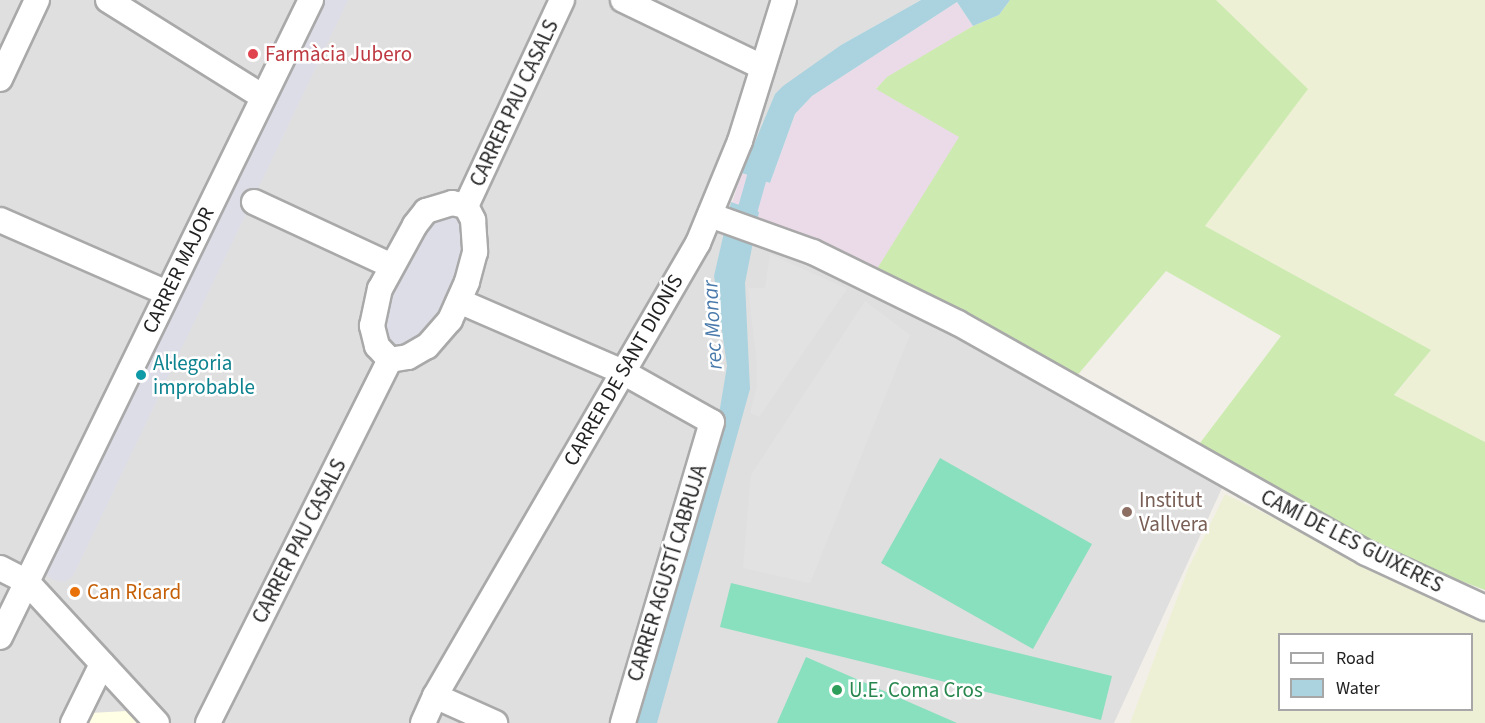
<!DOCTYPE html>
<meta charset="utf-8">
<style>
body{margin:0}
#map{position:relative;width:1485px;height:723px;overflow:hidden;background:#f2efe9;font-family:"Source Sans 3",sans-serif}
div>[style]{position:absolute}
[style*='--x']{left:calc(var(--x)*1px);top:calc(var(--y)*1px);width:calc(var(--w)*1px);rotate:calc(var(--a)*1deg)}
.residential>*{inset:0;background:#e0dfdf}
.industrial>*{inset:0;background:#ebdbe8}
.education>*{inset:0;background:#ffffe5}
.farmland>*{inset:0;background:#eef0d5}
.grass>*{inset:0;background:#cdebb0}
.pitch>*{inset:0;background:#88e0be}
.parking>*{inset:0;background:#e2e2e2}
.plaza>*{inset:0;background:#dddde8}
.water>*{inset:0;background:#aad3df}
.canal>*{height:20px;margin:-10px;padding:0 10px;transform-origin:10px;border-radius:10px;background:#aad3df}
.roads{filter:drop-shadow(2px 0 #a9a9a9) drop-shadow(-2px 0 #a9a9a9) drop-shadow(0 2px #a9a9a9) drop-shadow(0 -2px #a9a9a9)}
.minor>*{height:24px;margin:-12px;padding:0 12px;transform-origin:12px;border-radius:12px;background:#fff}
.dots>*{width:16px;height:16px;translate:-50% -50%;box-sizing:border-box;border:3px solid #fff;border-radius:50%}
span{translate:-50% -50%;white-space:nowrap;text-align:center;line-height:1.15;-webkit-text-stroke:5px #fff;paint-order:stroke}
.health-label{font-size:21px;color:#be3a42}
.left{translate:0 -50%;text-align:left}
.street-label{font-size:21px;color:#222}
.culture-label{font-size:21px;color:#0d838f}
.education-label{font-size:21px;color:#785e54}
.food-label{font-size:21px;color:#c56008}
.leisure-label{font-size:21px;color:#27864d}
.water-label{font-size:22px;color:#4a7aab;font-style:italic}
.legend{position:absolute;left:1278px;top:633px;width:195px;height:78px;box-sizing:border-box;background:#fff;border:2px solid #a7a7a7;margin:0;padding:8px 10px;list-style:none;font-size:18px;color:#222}
.legend li{display:flex;align-items:center;gap:12px;height:30px}
.legend b{width:30px;border:2px solid #a7a7a7}
</style>
<div id="map">
<div class="residential">
<i style="clip-path:polygon(0 0,921px 0,841px 45px,775px 94px,731px 202px,754px 230px,1228px 475px,1114px 723px,0 723px)"></i>
</div>
<div class="industrial">
<i style="clip-path:polygon(957px 2px,973px 26px,876px 88px,960px 137px,870px 282px,726px 220px,742px 173px,770px 183px,795px 114px,812px 96px)"></i>
</div>
<div class="education">
<i style="clip-path:polygon(127px 711px,137px 723px,85px 723px,90px 713px)"></i>
</div>
<div class="farmland">
<i style="clip-path:polygon(1216px 0,1485px 0,1485px 442px,1394px 396px,1431px 350px,1205px 226px,1307px 89px)"></i>
<i style="clip-path:polygon(evenodd,1225px 494px,1485px 621px,1485px 723px,1130px 723px,1188px 569px,1225px 494px,1280px 634px,1472px 634px,1472px 710px,1280px 710px,1280px 634px)"></i>
</div>
<div class="grass">
<i style="clip-path:polygon(1010px 0,1216px 0,1308px 89px,1205px 226px,1431px 350px,1394px 395px,1485px 442px,1485px 590px,1410px 562px,1197px 447px,1281px 336px,1166px 271px,1075px 378px,877px 269px,959px 137px,876px 89px,887px 77px,973px 26px,999px 15px)"></i>
</div>
<div class="pitch">
<i style="clip-path:polygon(940px 458px,1092px 544px,1033px 649px,881px 563px)"></i>
<i style="clip-path:polygon(731px 583px,1112px 676px,1101px 720px,720px 627px)"></i>
<i style="clip-path:polygon(806px 657px,957px 723px,777px 723px)"></i>
</div>
<div class="parking">
<i style="clip-path:polygon(770px 254px,847px 289px,759px 417px,750px 413px,757px 386px,757px 364px,748px 288px,765px 288px)"></i>
<i style="clip-path:polygon(865px 301px,910px 335px,810px 583px,743px 568px,751px 475px)"></i>
</div>
<div class="plaza">
<i style="clip-path:polygon(318px 0,348px 0,73px 576px,65px 582px,53px 580px,40px 570px)"></i>
<i style="clip-path:polygon(457px 213px,466px 228px,468px 251px,446px 305px,416px 342px,399px 348px,387px 343px,383px 331px,386px 306px,398px 277px,429px 224px,443px 214px)"></i>
</div>
<div class="water">
<i style="clip-path:polygon(921px 0,1010px 0,999px 15px,973px 26px,957px 2px,812px 96px,795px 114px,770px 183px,742px 173px,775px 94px,783px 86px,841px 45px)"></i>
<i style="clip-path:polygon(731px 202px,759px 212px,745px 283px,750px 389px,657px 723px,634px 723px,720px 408px,727px 366px,714px 276px)"></i>
</div>
<div class="canal">
<i style="--x:741;--y:233;--w:84;--a:-74.1"></i>
</div>
<div class="roads">
<div class="minor">
<i style="--x:108;--y:0;--w:183;--a:32"></i>
<i style="--x:623;--y:0;--w:154;--a:25.7"></i>
<i style="--x:0;--y:79;--w:87;--a:-64.9"></i>
<i style="--x:254;--y:202;--w:150;--a:24.9"></i>
<i style="--x:452;--y:203;--w:14;--a:12"></i>
<i style="--x:466;--y:206;--w:16;--a:63"></i>
<i style="--x:473;--y:220;--w:32;--a:86"></i>
<i style="--x:475;--y:252;--w:31;--a:105"></i>
<i style="--x:467;--y:282;--w:42;--a:114.1"></i>
<i style="--x:450;--y:320;--w:35;--a:131"></i>
<i style="--x:427;--y:346;--w:22;--a:150"></i>
<i style="--x:408;--y:357;--w:18;--a:171"></i>
<i style="--x:390;--y:360;--w:19;--a:-133"></i>
<i style="--x:377;--y:346;--w:21;--a:-104"></i>
<i style="--x:372;--y:326;--w:38;--a:-78"></i>
<i style="--x:380;--y:289;--w:73;--a:-61.3"></i>
<i style="--x:415;--y:225;--w:18;--a:-52"></i>
<i style="--x:426;--y:211;--w:27;--a:-17"></i>
<i style="--x:466;--y:206;--w:227;--a:-65"></i>
<i style="--x:710;--y:215;--w:109;--a:19.8"></i>
<i style="--x:813;--y:252;--w:161;--a:26.1"></i>
<i style="--x:958;--y:323;--w:468;--a:29.4"></i>
<i style="--x:1366;--y:553;--w:131;--a:24.8"></i>
<i style="--x:0;--y:220;--w:182;--a:23.6"></i>
<i style="--x:459;--y:301;--w:176;--a:23.4"></i>
<i style="--x:621;--y:371;--w:104;--a:29.3"></i>
<i style="--x:712;--y:422;--w:314;--a:106.5"></i>
<i style="--x:0;--y:568;--w:29;--a:27"></i>
<i style="--x:26;--y:581;--w:193;--a:47.3"></i>
<i style="--x:0;--y:637;--w:709;--a:-63.98"></i>
<i style="--x:435;--y:696;--w:66;--a:24.2"></i>
<i style="--x:73;--y:723;--w:66;--a:-63.8"></i>
<i style="--x:208;--y:723;--w:406;--a:-63.4"></i>
<i style="--x:423;--y:723;--w:30;--a:-66"></i>
<i style="--x:435;--y:696;--w:524;--a:-59.86"></i>
<i style="--x:698;--y:243;--w:110;--a:-67.6"></i>
<i style="--x:740;--y:141;--w:148;--a:-72.7"></i>
</div>
</div>
<div class="dots">
<i style="left:253px;top:54px;background:#e0444e"></i>
<i style="left:141px;top:375px;background:#0f9aa8"></i>
<i style="left:1127px;top:512px;background:#8d6e63"></i>
<i style="left:75px;top:592px;background:#e8710a"></i>
<i style="left:837px;top:690px;background:#2e9e5b"></i>
</div>
<div class="health-label">
<span class="left" style="left:265px;top:54px">Farmàcia Jubero</span>
</div>
<div class="street-label">
<span style="left:514px;top:103px;rotate:-65deg">CARRER PAU CASALS</span>
<span style="left:178px;top:270px;rotate:-64deg">CARRER MAJOR</span>
<span style="left:623px;top:370px;rotate:-60deg">CARRER DE SANT DIONÍS</span>
<span style="left:299px;top:541px;rotate:-63deg">CARRER PAU CASALS</span>
<span style="left:1352px;top:541px;rotate:27deg">CAMÍ DE LES GUIXERES</span>
<span style="left:667px;top:573px;rotate:-73deg">CARRER AGUSTÍ CABRUJA</span>
</div>
<div class="culture-label">
<span class="left" style="left:153px;top:375px">Al·legoria<br>improbable</span>
</div>
<div class="education-label">
<span class="left" style="left:1139px;top:512px">Institut<br>Vallvera</span>
</div>
<div class="food-label">
<span class="left" style="left:87px;top:592px">Can Ricard</span>
</div>
<div class="leisure-label">
<span class="left" style="left:849px;top:690px">U.E. Coma Cros</span>
</div>
<div class="water-label">
<span style="left:713px;top:325px;rotate:-93deg">rec Monar</span>
</div>
<ul class="legend">
<li><b style="height:8px;background:#fff"></b>Road</li>
<li><b style="height:16px;background:#aad3df"></b>Water</li>
</ul>
</div>
